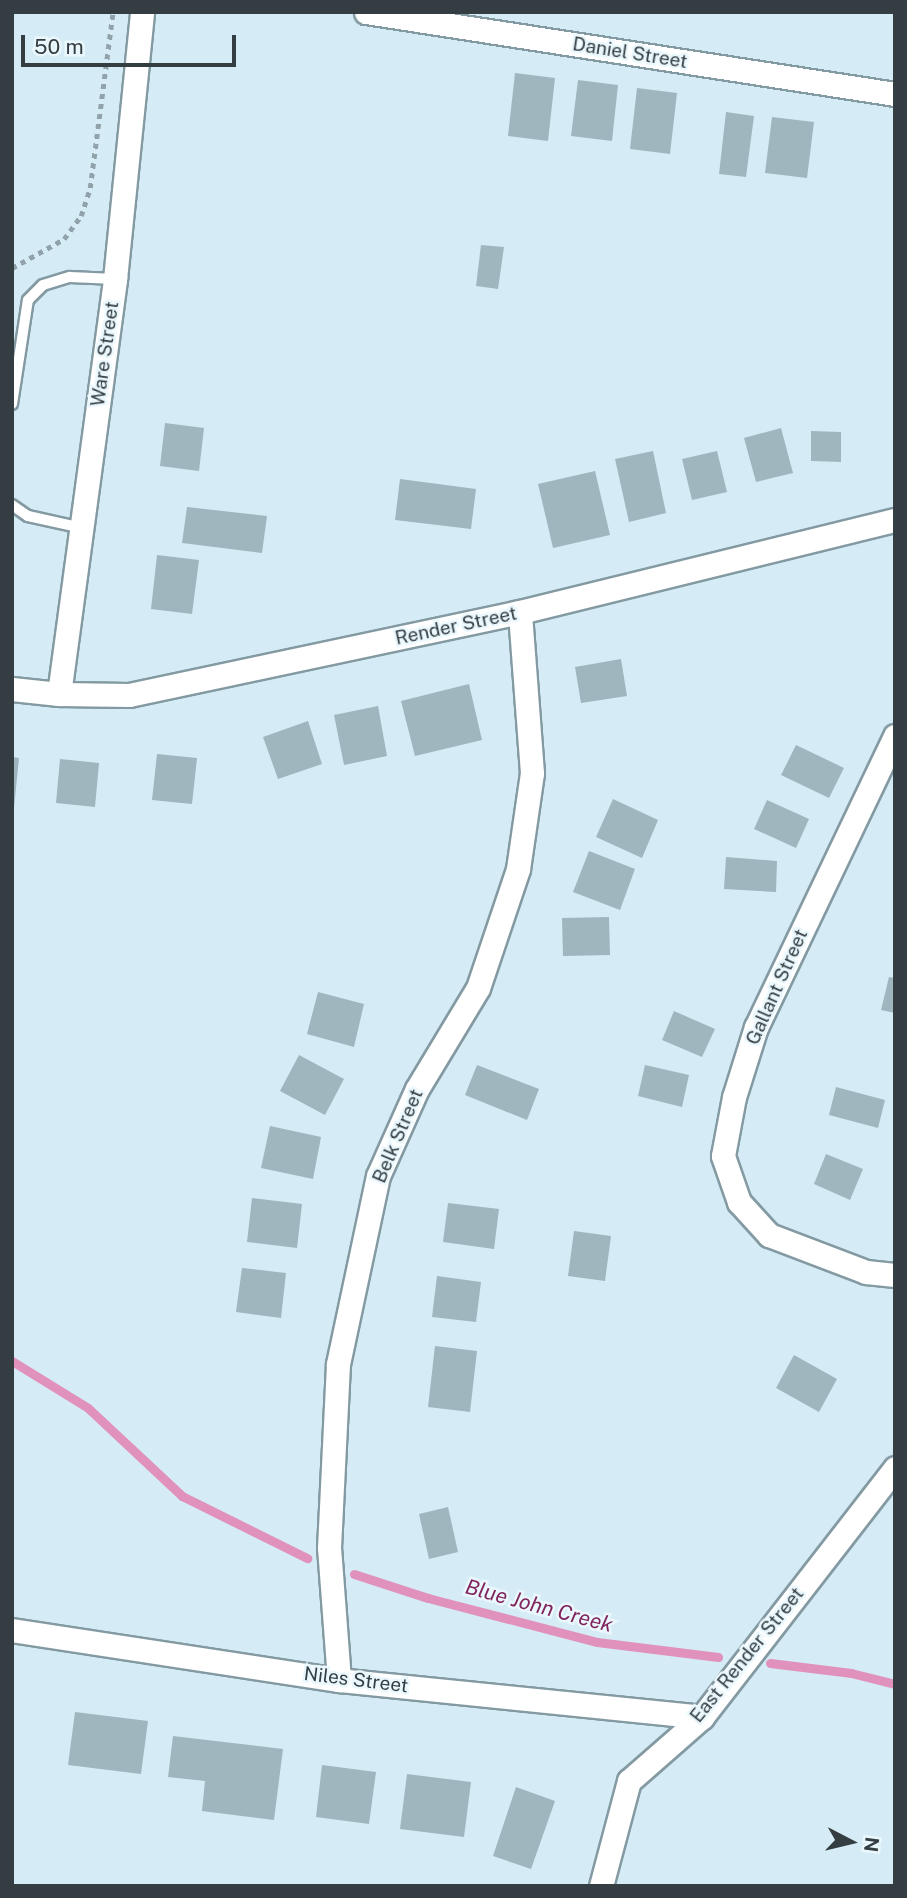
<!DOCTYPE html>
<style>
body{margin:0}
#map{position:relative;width:907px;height:1898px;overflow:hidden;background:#d5ecf6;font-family:"Public Sans",sans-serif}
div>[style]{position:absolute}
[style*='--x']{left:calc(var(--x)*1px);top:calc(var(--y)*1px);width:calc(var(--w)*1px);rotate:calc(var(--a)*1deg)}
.stream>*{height:9px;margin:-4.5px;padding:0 4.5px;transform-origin:4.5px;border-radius:4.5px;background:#e192bc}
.building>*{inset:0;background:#9fb6bf}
.path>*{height:4.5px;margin-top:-2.25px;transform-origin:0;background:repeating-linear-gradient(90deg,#91a2aa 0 5px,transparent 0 10px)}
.roads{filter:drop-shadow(2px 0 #849aa2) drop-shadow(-2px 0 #849aa2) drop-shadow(0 2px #849aa2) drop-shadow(0 -2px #849aa2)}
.service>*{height:10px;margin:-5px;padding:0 5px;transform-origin:5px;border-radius:5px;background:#fff}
.minor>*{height:23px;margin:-11.5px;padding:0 11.5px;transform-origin:11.5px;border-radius:11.5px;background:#fff}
span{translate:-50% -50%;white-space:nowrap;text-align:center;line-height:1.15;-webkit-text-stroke:5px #eaf8fd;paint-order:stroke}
.street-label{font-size:19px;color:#343d41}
.water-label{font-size:21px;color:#80255d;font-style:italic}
.frame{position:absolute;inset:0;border:14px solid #343d41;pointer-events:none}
.north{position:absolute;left:816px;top:1807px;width:70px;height:70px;-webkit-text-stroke:5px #eaf8fd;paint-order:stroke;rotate:97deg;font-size:19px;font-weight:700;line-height:28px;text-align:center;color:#343d41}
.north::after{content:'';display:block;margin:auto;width:24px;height:32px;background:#343d41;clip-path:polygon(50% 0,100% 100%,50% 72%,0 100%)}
.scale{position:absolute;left:21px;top:35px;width:215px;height:32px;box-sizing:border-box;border:4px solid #343d41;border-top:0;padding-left:9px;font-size:21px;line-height:24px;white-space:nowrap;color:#343d41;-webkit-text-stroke:5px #eaf8fd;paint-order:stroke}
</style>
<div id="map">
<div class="stream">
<i style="--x:12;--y:1361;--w:89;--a:31.7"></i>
<i style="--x:88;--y:1408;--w:129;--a:43.1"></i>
<i style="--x:182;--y:1496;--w:140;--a:26.4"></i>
<i style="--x:354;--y:1574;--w:78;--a:18"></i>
<i style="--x:428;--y:1598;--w:175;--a:14.6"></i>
<i style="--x:597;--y:1642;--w:122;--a:7.1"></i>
<i style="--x:770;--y:1663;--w:82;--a:7"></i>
<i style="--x:851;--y:1673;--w:45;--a:14"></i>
</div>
<div class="building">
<i style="clip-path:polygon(515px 73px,555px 78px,548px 141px,508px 136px)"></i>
<i style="clip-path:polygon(578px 80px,618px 85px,612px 141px,571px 136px)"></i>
<i style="clip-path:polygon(637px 88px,677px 93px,670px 154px,630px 149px)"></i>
<i style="clip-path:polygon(726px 112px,754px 116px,746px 177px,719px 174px)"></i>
<i style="clip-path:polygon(772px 117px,814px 122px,807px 178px,765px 173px)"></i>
<i style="clip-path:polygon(481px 245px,504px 247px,498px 289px,476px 286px)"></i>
<i style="clip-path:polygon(165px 423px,204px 428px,199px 471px,160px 466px)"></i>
<i style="clip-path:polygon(781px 428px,793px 473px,756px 482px,744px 438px)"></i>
<i style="clip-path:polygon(811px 431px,841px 432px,841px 462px,811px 461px)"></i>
<i style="clip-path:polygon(653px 451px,666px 513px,629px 522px,615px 459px)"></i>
<i style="clip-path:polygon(717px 451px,727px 492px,692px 500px,682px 459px)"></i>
<i style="clip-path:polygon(595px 471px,610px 535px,553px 548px,538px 484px)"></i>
<i style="clip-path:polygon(400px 479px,476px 489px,471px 529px,395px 520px)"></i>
<i style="clip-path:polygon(187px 507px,267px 516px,262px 553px,182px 543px)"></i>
<i style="clip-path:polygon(157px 555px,199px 560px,192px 614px,151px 609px)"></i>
<i style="clip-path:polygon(621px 659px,627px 696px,581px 703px,575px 667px)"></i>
<i style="clip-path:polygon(469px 684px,482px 740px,415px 756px,401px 701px)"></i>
<i style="clip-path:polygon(378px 706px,387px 756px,344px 765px,334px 715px)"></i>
<i style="clip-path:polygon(308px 721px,322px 764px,278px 779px,263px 737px)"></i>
<i style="clip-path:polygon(796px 745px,844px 768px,829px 798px,781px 775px)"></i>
<i style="clip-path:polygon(157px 754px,197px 758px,192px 804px,152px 800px)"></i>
<i style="clip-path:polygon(12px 757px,19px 758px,14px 808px,12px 808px)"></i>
<i style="clip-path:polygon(60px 759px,99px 763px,95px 807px,56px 803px)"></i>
<i style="clip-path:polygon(613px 799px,658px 820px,642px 858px,596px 837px)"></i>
<i style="clip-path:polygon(767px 800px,809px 819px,796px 848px,754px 829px)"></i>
<i style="clip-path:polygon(589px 851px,635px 869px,620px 910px,573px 892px)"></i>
<i style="clip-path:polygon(726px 857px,777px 861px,776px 892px,724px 889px)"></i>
<i style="clip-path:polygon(609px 917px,610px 955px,563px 956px,562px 918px)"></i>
<i style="clip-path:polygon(889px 977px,895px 978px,895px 1013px,881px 1010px)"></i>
<i style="clip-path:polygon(318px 992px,364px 1004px,354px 1047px,307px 1034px)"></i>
<i style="clip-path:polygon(674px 1011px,715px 1029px,702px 1057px,662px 1040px)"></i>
<i style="clip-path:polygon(299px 1055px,344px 1079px,325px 1115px,280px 1091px)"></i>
<i style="clip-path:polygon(477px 1065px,539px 1089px,527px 1120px,465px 1095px)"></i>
<i style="clip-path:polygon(645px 1065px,689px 1075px,682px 1107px,638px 1096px)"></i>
<i style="clip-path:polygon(836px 1087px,885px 1100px,878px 1128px,829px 1115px)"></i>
<i style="clip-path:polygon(270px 1126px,321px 1137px,313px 1179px,261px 1168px)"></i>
<i style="clip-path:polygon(826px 1154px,863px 1169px,850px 1200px,814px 1184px)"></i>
<i style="clip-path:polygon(252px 1198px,302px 1204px,297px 1248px,247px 1242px)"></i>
<i style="clip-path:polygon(448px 1203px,499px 1209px,494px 1249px,443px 1242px)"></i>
<i style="clip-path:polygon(574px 1231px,611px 1236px,605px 1281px,568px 1276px)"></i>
<i style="clip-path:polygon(242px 1268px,286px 1273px,281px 1318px,236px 1312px)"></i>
<i style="clip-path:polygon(437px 1276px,481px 1282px,476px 1322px,432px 1317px)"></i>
<i style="clip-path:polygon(435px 1346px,477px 1351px,470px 1412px,428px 1407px)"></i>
<i style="clip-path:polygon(794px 1355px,837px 1379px,819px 1412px,776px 1388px)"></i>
<i style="clip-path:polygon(448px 1507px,458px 1552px,429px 1559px,419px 1514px)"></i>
<i style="clip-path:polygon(75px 1712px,148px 1721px,141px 1774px,68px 1765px)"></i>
<i style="clip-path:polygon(173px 1736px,283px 1749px,274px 1820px,202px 1811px,205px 1781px,168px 1777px)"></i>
<i style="clip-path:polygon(322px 1765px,376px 1772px,369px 1824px,316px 1817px)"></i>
<i style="clip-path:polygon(407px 1774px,471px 1782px,464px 1837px,400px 1829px)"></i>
<i style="clip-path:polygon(516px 1787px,555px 1801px,531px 1869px,493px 1856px)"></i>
</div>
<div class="path">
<i style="--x:12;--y:268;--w:60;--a:-29.1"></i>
<i style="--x:64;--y:239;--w:29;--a:-54"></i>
<i style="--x:81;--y:216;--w:29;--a:-72"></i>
<i style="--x:90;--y:188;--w:177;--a:-82.6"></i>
</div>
<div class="roads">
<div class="service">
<i style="--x:12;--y:404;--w:105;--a:-81.3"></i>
<i style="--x:28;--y:300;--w:21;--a:-45"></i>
<i style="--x:43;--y:285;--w:28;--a:-17"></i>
<i style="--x:70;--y:277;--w:45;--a:2.5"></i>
<i style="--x:12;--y:505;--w:19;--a:35"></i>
<i style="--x:28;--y:516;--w:55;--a:12.5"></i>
</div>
<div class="minor">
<i style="--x:366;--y:12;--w:535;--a:8.81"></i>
<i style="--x:12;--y:689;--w:47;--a:6.1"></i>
<i style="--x:59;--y:694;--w:70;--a:0.8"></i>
<i style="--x:129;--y:695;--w:400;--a:-12"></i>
<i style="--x:520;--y:612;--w:386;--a:-13.8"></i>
<i style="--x:59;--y:694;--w:419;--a:-82.3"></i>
<i style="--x:115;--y:279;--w:268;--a:-84.2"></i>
<i style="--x:895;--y:736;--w:322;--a:115.5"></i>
<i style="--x:756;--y:1027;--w:73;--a:107.4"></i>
<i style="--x:734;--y:1097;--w:60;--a:100.6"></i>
<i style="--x:723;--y:1156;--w:49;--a:70.8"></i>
<i style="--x:739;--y:1202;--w:45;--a:47.7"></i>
<i style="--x:769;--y:1235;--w:104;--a:20.9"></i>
<i style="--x:866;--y:1272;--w:29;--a:6"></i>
<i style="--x:12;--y:1630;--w:331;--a:8.7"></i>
<i style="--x:339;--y:1680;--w:365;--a:5.8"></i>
<i style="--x:339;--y:1680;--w:132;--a:-94.3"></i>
<i style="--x:329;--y:1548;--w:184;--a:-87.2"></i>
<i style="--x:338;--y:1364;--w:192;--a:-78"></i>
<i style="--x:378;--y:1176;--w:95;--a:-65.9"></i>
<i style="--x:417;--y:1089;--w:118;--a:-58.9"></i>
<i style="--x:478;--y:988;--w:126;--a:-71.4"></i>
<i style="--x:518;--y:869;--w:97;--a:-81.7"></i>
<i style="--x:532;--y:773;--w:161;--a:-94.3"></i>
<i style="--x:601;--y:1886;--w:109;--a:-75.1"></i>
<i style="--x:629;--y:1781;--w:97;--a:-41.2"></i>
<i style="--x:702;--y:1717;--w:315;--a:-52.2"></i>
</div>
</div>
<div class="street-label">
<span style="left:630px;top:53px;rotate:9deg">Daniel Street</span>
<span style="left:105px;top:354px;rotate:-82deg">Ware Street</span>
<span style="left:456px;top:626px;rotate:-12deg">Render Street</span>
<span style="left:777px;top:987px;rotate:-66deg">Gallant Street</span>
<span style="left:398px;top:1136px;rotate:-67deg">Belk Street</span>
<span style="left:747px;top:1655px;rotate:-51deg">East Render Street</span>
<span style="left:356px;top:1680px;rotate:7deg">Niles Street</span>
</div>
<div class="water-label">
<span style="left:539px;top:1606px;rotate:15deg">Blue John Creek</span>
</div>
<div class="frame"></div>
<div class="north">N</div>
<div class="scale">50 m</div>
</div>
